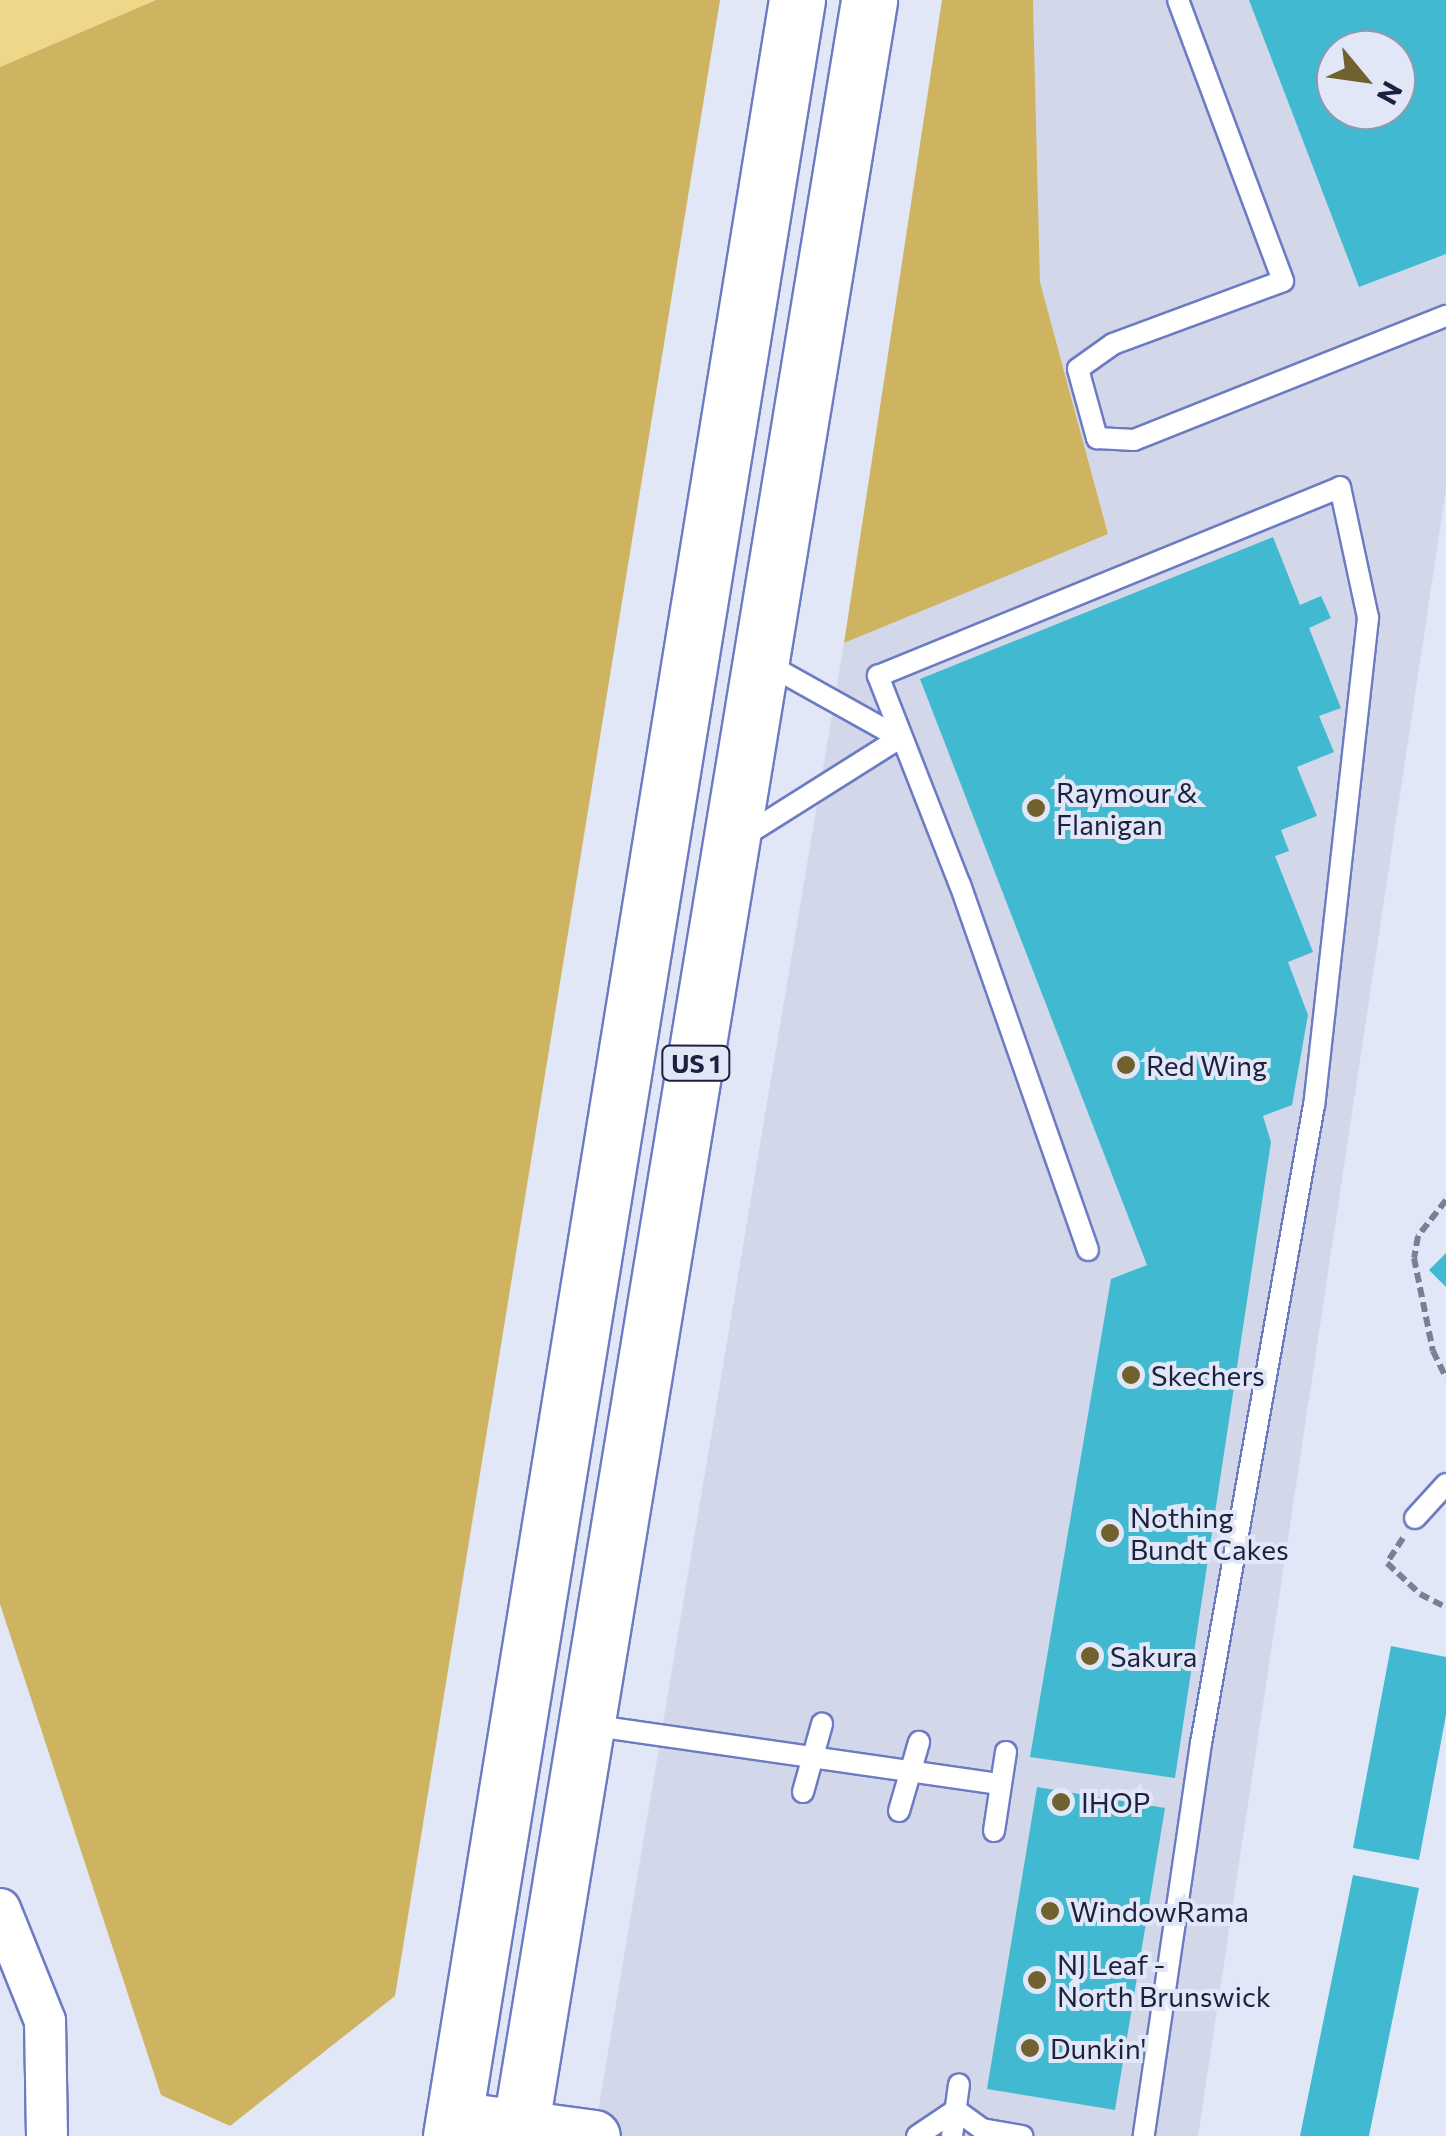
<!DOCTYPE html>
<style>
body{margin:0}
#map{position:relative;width:1446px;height:2136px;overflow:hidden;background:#e2e7f7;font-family:Commissioner,sans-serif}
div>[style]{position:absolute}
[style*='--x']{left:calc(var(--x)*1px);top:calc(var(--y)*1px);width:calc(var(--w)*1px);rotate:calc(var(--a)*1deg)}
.built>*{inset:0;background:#d2d7e9}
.green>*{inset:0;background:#efd78a}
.forest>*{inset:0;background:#ceb461}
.building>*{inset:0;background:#41bad1}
.path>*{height:6px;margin-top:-3px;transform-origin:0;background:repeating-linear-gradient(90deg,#7a7f96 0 10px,transparent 0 15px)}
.roads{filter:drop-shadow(2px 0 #6c7cc3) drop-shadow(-2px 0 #6c7cc3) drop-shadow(0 2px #6c7cc3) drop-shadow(0 -2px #6c7cc3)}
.service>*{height:20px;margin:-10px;padding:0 10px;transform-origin:10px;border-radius:10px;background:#fff}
.minor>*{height:40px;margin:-20px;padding:0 20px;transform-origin:20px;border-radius:20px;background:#fff}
.tertiary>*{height:50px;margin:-25px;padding:0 25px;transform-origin:25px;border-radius:25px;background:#fff}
.trunk>*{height:55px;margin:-27.5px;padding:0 27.5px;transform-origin:27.5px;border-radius:27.5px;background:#fff}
.dots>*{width:28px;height:28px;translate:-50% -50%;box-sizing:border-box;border:5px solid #e2e7f7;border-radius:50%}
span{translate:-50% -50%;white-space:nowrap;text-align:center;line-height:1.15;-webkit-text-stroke:8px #e2e7f7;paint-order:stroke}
.shield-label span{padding:2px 8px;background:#e2e7f7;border:2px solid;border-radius:8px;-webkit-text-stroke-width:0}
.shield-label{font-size:25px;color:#1b213e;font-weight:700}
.poi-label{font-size:28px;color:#1b213e}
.left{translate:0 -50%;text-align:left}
.north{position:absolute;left:1316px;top:30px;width:100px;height:100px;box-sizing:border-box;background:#e2e7f7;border:2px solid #9298ad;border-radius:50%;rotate:119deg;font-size:28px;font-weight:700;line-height:40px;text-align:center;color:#1b213e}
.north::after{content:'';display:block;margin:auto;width:35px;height:45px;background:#70612e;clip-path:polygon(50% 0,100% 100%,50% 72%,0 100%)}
</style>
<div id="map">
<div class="built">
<i style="clip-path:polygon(evenodd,1033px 0,1446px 0,1446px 489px,1198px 2136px,594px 2136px,844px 643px,1108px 533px,1040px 282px,1033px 0,1336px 50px,1396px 50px,1396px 110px,1336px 110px,1336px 50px)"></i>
</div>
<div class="green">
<i style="clip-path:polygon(0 0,156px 0,0 67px)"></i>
</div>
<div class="forest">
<i style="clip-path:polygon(156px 0,720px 0,395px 1996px,230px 2126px,161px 2095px,0 1604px,0 67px)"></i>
<i style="clip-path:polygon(942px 0,1033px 0,1040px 282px,1108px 534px,844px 643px)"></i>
</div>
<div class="building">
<i style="clip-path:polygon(evenodd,1249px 0,1446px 0,1446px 254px,1359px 287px,1249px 0,1336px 50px,1396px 50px,1396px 110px,1336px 110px,1336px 50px)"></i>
<i style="clip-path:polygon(1273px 537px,1300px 605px,1321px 596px,1331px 618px,1309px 628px,1341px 708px,1319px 716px,1334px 752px,1297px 767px,1317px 816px,1281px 830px,1289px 851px,1275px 856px,1313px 952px,1288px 962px,1308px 1015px,1292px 1105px,1263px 1116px,1271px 1142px,1175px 1778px,1030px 1757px,1111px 1279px,1147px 1265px,920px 679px)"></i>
<i style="clip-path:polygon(1446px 1253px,1446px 1287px,1429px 1270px)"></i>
<i style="clip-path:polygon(1391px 1646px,1446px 1657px,1446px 1715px,1419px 1860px,1353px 1848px)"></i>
<i style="clip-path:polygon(1037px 1787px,1165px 1808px,1115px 2110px,987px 2089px)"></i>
<i style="clip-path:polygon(1353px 1875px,1419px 1888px,1369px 2136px,1300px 2136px)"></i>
</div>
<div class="path">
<i style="--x:1446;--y:1200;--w:46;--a:127.9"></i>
<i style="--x:1418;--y:1236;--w:22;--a:100"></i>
<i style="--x:1414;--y:1258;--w:95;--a:78.5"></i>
<i style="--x:1433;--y:1351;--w:30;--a:64"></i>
<i style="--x:1403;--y:1538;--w:30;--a:123"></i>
<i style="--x:1387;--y:1563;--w:45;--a:43.2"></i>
<i style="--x:1420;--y:1594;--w:29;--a:27"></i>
</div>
<div class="roads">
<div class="service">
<i style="--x:1178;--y:0;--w:300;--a:69.5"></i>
<i style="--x:1283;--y:281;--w:181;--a:159.7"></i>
<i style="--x:1113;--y:344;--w:43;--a:144.5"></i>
<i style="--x:1078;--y:369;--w:72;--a:74.6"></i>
<i style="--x:1097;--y:438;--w:37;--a:3"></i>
<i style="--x:1134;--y:440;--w:336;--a:-21.7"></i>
<i style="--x:762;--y:661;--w:158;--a:29.2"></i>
<i style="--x:741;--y:838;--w:188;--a:-32.2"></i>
<i style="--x:1088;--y:1250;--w:387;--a:-109.3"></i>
<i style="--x:960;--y:885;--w:225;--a:-111.4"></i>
<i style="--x:878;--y:676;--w:499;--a:-22.2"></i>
<i style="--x:1340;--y:487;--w:134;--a:77.9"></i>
<i style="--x:1368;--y:618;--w:490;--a:96.3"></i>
<i style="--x:1314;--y:1105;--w:648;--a:100.04"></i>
<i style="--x:1201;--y:1743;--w:397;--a:98.3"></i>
<i style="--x:1415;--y:1518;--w:46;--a:-47.6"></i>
<i style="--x:589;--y:1725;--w:415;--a:8.2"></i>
<i style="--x:803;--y:1792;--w:71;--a:-74.4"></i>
<i style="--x:899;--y:1811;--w:72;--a:-73.8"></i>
<i style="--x:994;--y:1831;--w:80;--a:-81.4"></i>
<i style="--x:956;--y:2110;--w:32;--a:36"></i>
<i style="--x:982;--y:2129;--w:41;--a:9.9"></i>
<i style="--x:917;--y:2136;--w:47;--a:-33.7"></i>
<i style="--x:952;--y:2136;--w:52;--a:-82.3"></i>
</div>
<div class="minor">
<i style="--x:0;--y:1909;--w:121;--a:68.1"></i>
<i style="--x:45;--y:2021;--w:115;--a:89"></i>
</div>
<div class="tertiary">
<i style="--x:454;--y:2117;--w:142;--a:7.7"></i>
</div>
<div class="trunk">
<i style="--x:451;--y:2136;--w:2164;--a:-80.8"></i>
<i style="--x:519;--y:2136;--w:2164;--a:-80.69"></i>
</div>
</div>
<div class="dots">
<i style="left:1036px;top:808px;background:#70612e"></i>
<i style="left:1126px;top:1065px;background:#70612e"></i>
<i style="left:1131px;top:1375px;background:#70612e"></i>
<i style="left:1110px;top:1533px;background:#70612e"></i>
<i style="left:1090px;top:1656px;background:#70612e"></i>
<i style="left:1061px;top:1802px;background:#70612e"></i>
<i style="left:1050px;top:1911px;background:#70612e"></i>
<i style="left:1037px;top:1980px;background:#70612e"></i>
<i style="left:1030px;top:2048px;background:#70612e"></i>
</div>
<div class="shield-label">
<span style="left:696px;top:1063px">US 1</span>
</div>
<div class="poi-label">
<span class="left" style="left:1056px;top:808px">Raymour &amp;<br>Flanigan</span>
<span class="left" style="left:1146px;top:1065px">Red Wing</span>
<span class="left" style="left:1151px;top:1375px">Skechers</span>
<span class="left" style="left:1130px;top:1533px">Nothing<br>Bundt Cakes</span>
<span class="left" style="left:1110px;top:1656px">Sakura</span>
<span class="left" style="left:1081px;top:1802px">IHOP</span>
<span class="left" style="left:1070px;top:1911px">WindowRama</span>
<span class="left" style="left:1057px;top:1980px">NJ Leaf -<br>North Brunswick</span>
<span class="left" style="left:1050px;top:2048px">Dunkin'</span>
</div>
<div class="north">N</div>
</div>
